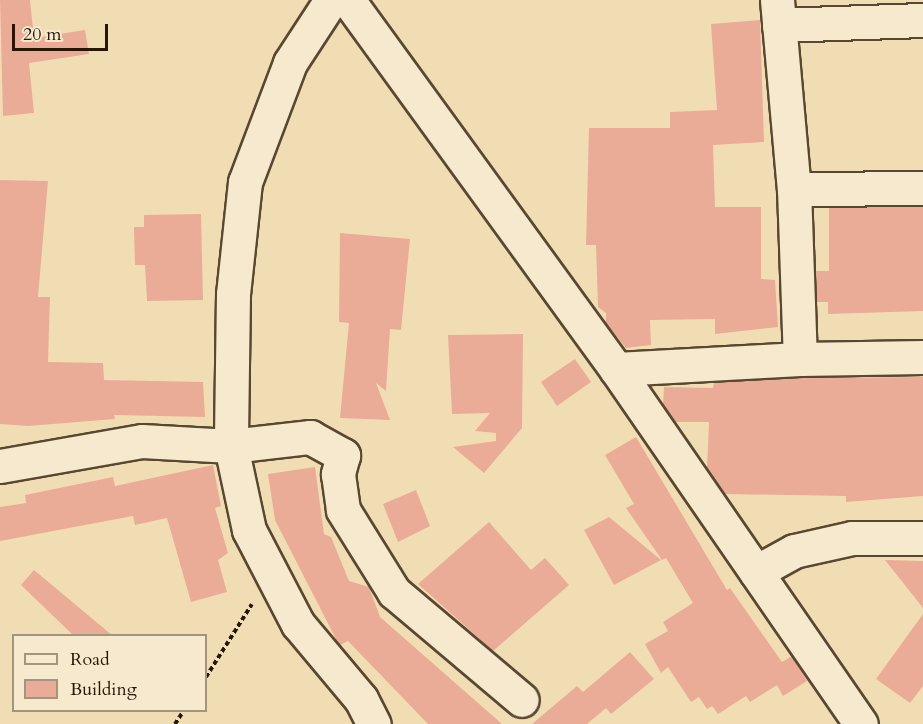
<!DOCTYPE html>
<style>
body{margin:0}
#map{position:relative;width:923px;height:724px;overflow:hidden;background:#f1ddb4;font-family:Cardo,serif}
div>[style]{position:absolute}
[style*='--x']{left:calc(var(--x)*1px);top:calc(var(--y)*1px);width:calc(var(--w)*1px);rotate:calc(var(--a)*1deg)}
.building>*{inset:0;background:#ebac97}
.path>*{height:4px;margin-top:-2px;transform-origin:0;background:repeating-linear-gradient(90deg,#261704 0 4.5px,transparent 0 7.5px)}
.roads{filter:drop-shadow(2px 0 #594830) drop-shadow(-2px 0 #594830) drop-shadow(0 2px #594830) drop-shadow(0 -2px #594830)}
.minor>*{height:33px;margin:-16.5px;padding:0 16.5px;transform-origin:16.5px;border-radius:16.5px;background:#f6e9ce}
span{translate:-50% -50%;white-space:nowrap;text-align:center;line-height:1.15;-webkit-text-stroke:5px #f6e9ce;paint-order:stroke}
.legend{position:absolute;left:12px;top:634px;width:195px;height:78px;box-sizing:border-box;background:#f6e9ce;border:2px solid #a3957d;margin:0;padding:8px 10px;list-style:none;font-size:18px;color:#261704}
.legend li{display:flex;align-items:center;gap:12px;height:30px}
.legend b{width:30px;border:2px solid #a3957d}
.scale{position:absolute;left:12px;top:24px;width:96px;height:27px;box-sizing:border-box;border:3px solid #261704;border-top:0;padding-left:8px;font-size:18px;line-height:21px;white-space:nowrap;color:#261704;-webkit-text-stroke:4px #f6e9ce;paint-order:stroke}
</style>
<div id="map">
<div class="building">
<i style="clip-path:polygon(0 0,30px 0,34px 38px,85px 30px,89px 54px,29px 63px,34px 113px,3px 116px)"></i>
<i style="clip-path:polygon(760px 20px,764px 142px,713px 145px,715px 207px,761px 207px,761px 279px,775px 280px,778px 327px,715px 334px,715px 319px,650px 320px,651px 345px,626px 348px,606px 323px,606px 313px,598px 307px,596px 245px,586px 245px,589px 128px,670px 128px,670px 112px,717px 110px,711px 24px)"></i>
<i style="clip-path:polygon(0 180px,48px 181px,38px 297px,50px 297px,48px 362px,103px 363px,104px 380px,203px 382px,205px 417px,114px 415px,115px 419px,28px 426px,0 424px)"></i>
<i style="clip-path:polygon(829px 207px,923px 207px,923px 311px,828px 314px,828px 302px,817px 302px,816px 271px,829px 271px)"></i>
<i style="clip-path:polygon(201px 214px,203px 300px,147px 301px,145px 265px,135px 265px,134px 227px,144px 227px,144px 215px)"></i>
<i style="clip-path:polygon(340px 233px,410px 239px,401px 330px,390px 329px,386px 391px,376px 383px,390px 420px,340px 418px,349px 323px,339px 322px)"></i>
<i style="clip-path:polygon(523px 334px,522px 428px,484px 473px,453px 447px,496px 441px,496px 433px,475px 431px,490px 413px,452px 414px,448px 335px)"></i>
<i style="clip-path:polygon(575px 359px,591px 382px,557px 406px,541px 382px)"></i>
<i style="clip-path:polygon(923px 377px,923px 496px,846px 502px,846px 496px,725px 494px,707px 468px,709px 422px,675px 422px,663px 405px,664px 387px,713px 388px,714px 382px,801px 378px)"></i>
<i style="clip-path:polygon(636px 437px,727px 590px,730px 588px,782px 662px,792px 656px,807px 681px,783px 696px,777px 685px,750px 702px,746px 696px,718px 714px,712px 706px,707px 709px,699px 697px,691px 702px,668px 667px,661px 673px,645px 644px,668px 631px,663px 622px,693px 603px,666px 558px,662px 560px,626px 508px,634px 504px,605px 455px)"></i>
<i style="clip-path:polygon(213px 465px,221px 506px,215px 508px,228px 553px,218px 560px,227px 592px,191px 602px,167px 518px,135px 525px,133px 516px,0 541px,0 507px,26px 503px,25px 495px,113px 477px,115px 486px)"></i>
<i style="clip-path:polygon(315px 467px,324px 534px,331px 537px,349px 581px,369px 587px,380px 617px,502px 724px,428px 724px,348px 641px,340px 645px,337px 641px,275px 520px,268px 474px)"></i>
<i style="clip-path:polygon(416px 490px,430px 526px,398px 542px,383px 504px)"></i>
<i style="clip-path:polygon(609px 517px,661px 560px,614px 585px,584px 530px)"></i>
<i style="clip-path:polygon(489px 522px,531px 570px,545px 558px,569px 585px,493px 651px,418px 584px)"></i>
<i style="clip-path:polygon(885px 560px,923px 561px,923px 608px)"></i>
<i style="clip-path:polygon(34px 570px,113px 636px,74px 636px,21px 585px)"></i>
<i style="clip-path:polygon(923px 614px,923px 686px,910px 703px,876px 679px)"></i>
<i style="clip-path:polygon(630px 652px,654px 679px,611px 714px,606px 708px,587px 724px,532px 724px,577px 686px,583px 692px)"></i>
</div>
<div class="path">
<i style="--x:206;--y:677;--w:86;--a:-57.8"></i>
<i style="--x:175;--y:724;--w:17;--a:-57"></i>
</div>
<div class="roads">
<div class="minor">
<i style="--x:331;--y:0;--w:75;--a:123.1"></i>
<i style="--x:290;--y:63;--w:127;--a:110.7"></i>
<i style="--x:245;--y:182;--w:113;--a:96.1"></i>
<i style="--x:233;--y:294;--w:152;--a:90.8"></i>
<i style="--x:231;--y:446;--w:86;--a:77.9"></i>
<i style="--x:249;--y:530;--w:106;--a:62.5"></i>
<i style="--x:298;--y:624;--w:98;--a:50"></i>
<i style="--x:361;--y:699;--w:28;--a:63"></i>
<i style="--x:348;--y:0;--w:456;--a:54"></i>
<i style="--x:616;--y:369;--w:431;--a:55.4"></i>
<i style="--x:777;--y:0;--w:190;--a:84.9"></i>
<i style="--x:794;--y:189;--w:170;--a:88"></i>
<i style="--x:779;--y:25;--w:144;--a:-2"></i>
<i style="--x:794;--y:189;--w:129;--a:-0.4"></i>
<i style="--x:616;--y:369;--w:184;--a:-3.1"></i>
<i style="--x:800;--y:359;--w:123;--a:-0.9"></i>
<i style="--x:0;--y:466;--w:144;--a:-10"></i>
<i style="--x:142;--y:441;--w:89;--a:3.2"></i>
<i style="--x:231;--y:446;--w:80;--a:-6.5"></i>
<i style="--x:310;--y:437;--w:38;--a:29"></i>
<i style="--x:343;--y:455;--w:20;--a:105"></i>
<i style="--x:338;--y:474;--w:36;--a:82"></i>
<i style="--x:343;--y:510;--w:97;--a:58.1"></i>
<i style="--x:394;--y:592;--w:167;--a:40.2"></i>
<i style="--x:756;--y:572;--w:43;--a:-28.9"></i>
<i style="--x:794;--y:551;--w:59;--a:-12.6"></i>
<i style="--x:852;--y:538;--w:71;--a:0"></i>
</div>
</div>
<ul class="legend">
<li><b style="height:8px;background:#f6e9ce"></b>Road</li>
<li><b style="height:16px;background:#ebac97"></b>Building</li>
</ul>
<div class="scale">20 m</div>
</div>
